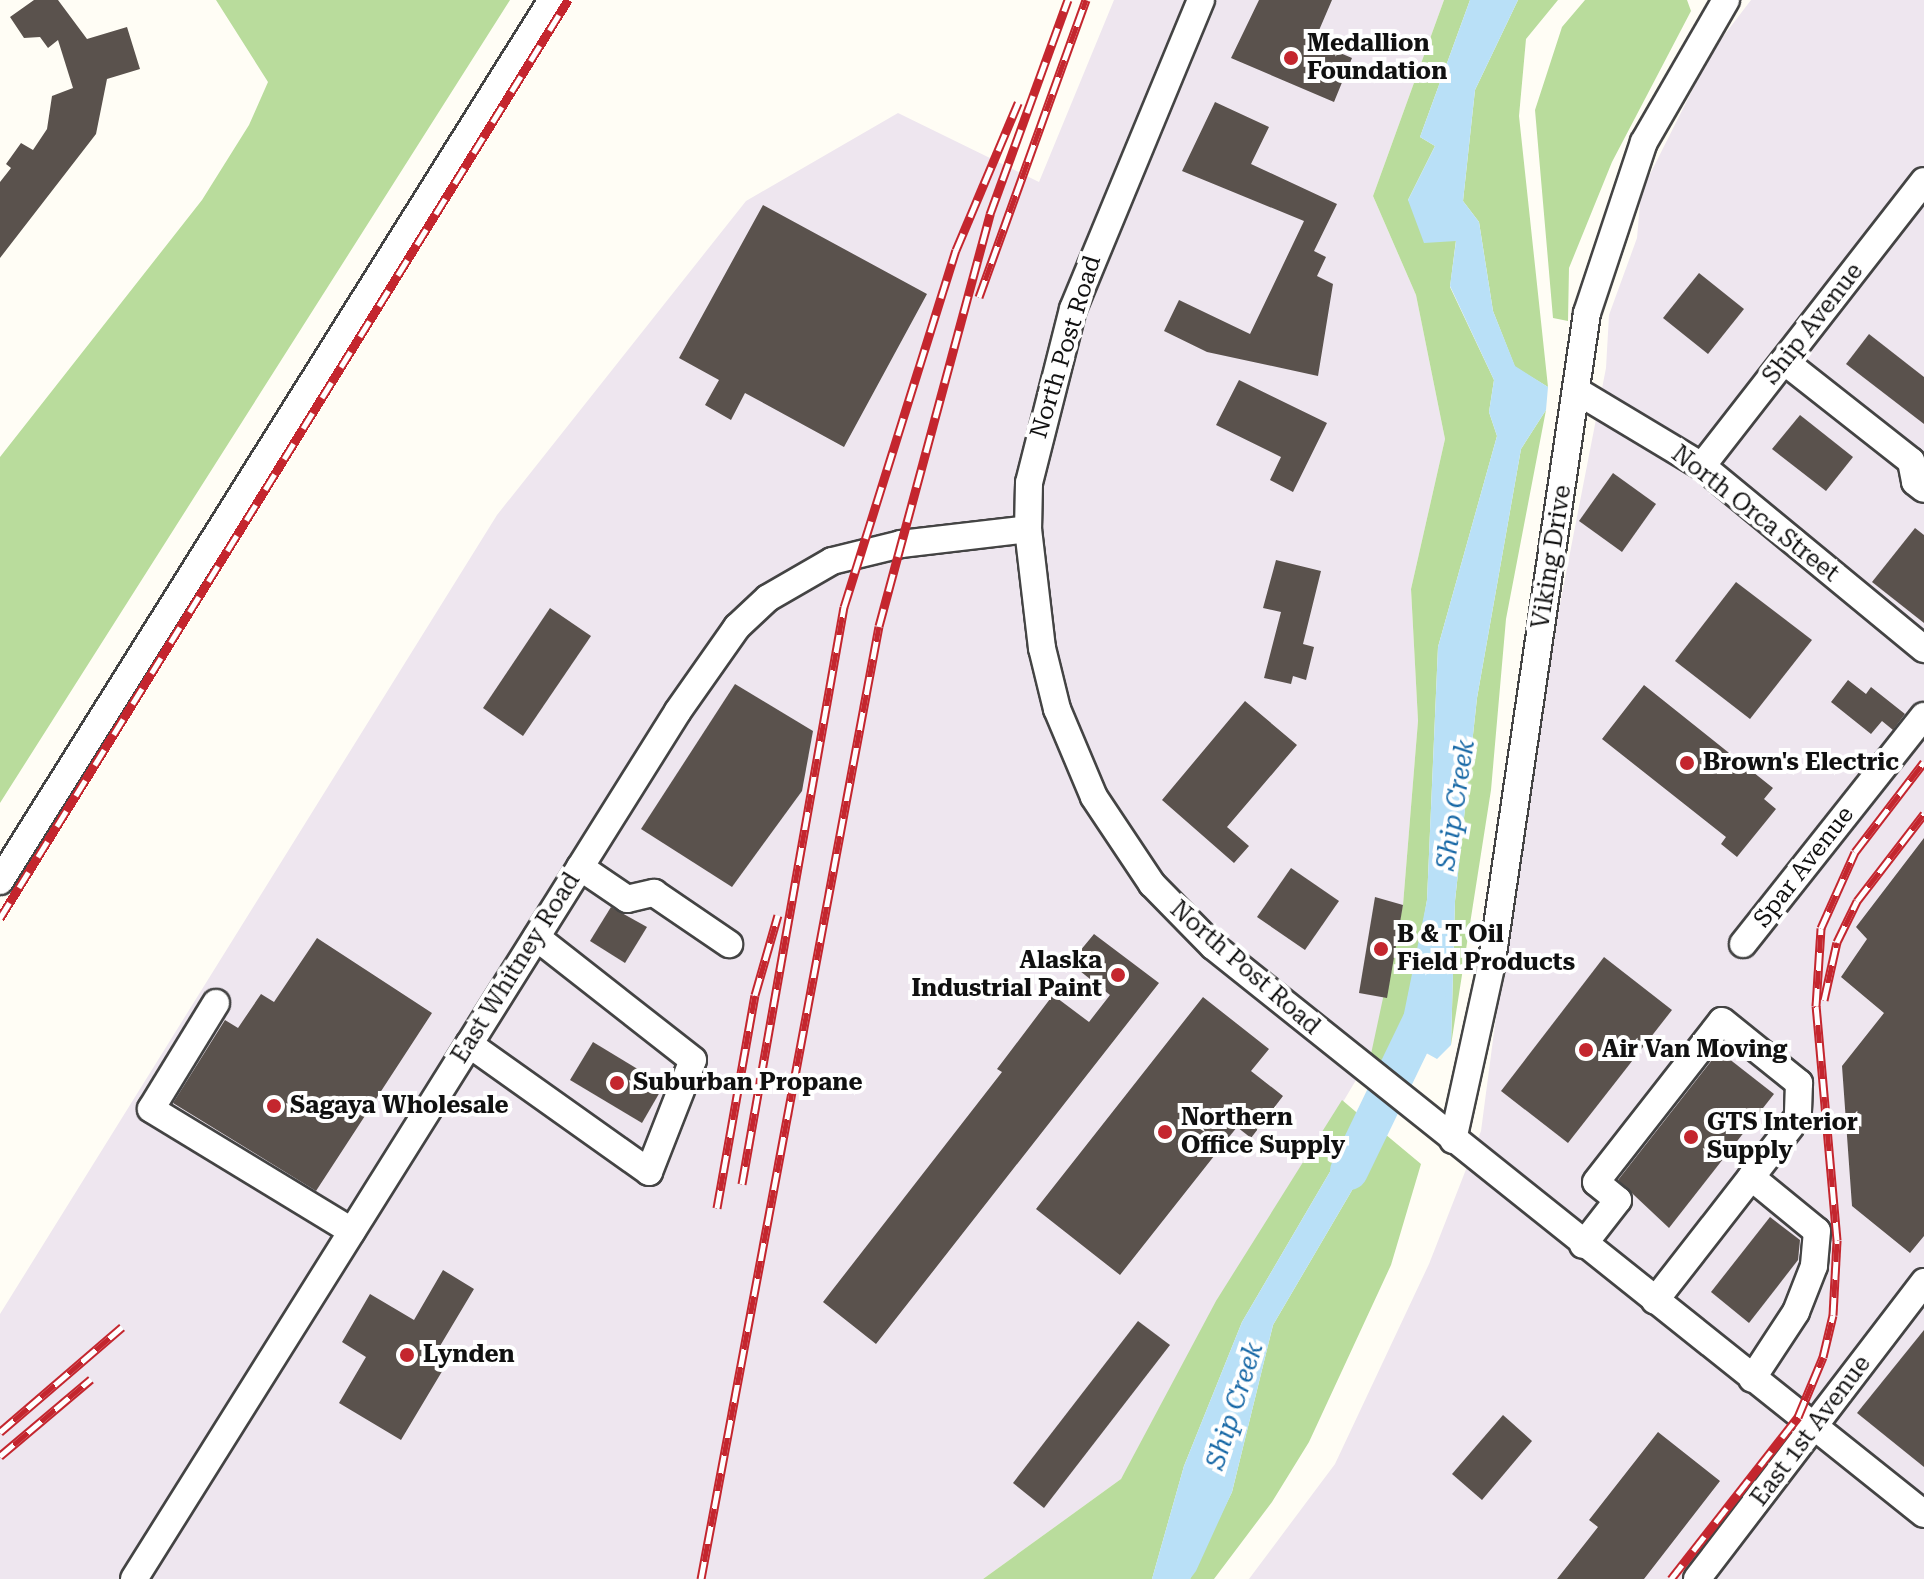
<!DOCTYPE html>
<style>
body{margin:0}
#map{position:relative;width:1924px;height:1579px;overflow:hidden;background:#fffdf5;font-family:"Roboto Serif",serif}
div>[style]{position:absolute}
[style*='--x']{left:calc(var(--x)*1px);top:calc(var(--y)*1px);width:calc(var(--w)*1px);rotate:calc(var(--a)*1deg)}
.industrial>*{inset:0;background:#eee6ef}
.forest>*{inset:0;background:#b9dc9c}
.water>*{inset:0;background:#b9e0f7}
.river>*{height:38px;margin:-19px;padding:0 19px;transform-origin:19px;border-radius:19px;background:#b9e0f7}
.building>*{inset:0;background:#5a524d}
.roads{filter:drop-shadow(2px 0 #444) drop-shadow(-2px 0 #444) drop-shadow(0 2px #444) drop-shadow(0 -2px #444)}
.minor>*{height:26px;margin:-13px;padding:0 13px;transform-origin:13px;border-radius:13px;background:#fff}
.rail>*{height:9px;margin-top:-4.5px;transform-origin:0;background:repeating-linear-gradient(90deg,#fff 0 18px,#c4262e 0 36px);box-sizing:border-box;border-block:2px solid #c4262e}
.dots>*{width:22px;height:22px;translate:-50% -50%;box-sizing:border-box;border:4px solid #fff;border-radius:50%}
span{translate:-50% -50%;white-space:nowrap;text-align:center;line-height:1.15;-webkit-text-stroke:8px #fff;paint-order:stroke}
.poi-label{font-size:24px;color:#111;font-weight:700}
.left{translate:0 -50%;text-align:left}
.right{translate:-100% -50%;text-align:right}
.street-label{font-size:24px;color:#111}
.water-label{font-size:26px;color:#1768a6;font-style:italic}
</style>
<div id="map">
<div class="industrial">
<i style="clip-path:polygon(1114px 0,1444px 0,1373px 196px,1416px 295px,1445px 439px,1411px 589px,1418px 721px,1403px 905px,1376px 1046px,1121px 1479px,983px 1579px,0 1579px,0 1314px,497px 515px,746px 201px,898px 113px,1039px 182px)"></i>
<i style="clip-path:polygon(1751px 0,1924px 0,1924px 1579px,1249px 1579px,1335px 1464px,1429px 1264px,1481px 1131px,1530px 758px,1606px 368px,1609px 315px,1637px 238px,1641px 192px,1712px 51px)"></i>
</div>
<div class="forest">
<i style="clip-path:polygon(216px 0,510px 0,0 803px,0 457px,202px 200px,249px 125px,268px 82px)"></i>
<i style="clip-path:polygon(1444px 0,1470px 0,1420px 137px,1435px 146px,1408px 200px,1456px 240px,1450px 287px,1494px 380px,1489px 412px,1497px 436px,1438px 647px,1427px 900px,1405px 1030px,1383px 1064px,1371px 1054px,1403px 905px,1418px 721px,1411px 589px,1445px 439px,1416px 295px,1373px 196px)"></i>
<i style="clip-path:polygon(1518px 0,1558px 0,1526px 39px,1519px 116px,1548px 387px,1515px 367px,1493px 311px,1479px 222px,1463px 201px,1475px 90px)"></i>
<i style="clip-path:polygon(1585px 0,1687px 0,1691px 11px,1612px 162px,1569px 268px,1568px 321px,1553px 318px,1535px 110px,1562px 27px)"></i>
<i style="clip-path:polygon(1546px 410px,1506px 619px,1491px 790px,1451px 1045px,1455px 901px,1477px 698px,1521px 449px)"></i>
<i style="clip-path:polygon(1342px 1100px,1362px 1117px,1242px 1322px,1184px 1466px,1152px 1579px,983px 1579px,1121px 1479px,1216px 1301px)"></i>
<i style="clip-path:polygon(1385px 1134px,1421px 1164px,1391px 1265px,1309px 1442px,1272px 1502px,1214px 1579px,1190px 1579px,1232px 1492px,1273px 1325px)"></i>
</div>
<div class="water">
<i style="clip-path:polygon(1470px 0,1518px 0,1475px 90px,1463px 201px,1479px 222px,1493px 311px,1515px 366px,1548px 387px,1546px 410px,1521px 449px,1477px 698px,1455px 901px,1451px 1045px,1437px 1059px,1399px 1038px,1427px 900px,1438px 647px,1497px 436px,1489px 412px,1494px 380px,1450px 286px,1456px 241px,1424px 243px,1408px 200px,1435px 146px,1420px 137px)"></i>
<i style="clip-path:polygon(1362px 1117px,1385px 1134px,1273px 1325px,1232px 1492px,1196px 1571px,1190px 1579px,1152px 1579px,1184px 1466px,1242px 1322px)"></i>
</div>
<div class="river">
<i style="--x:1349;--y:1171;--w:172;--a:-64.2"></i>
<i style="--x:1424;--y:1016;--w:18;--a:-81"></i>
</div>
<div class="building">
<i style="clip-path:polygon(34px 0,58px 0,87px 39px,127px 27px,140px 69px,107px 79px,96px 134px,0 258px,0 182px,11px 168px,6px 164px,21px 143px,33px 150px,47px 129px,52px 96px,73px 88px,58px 40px,48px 48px,40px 37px,24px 38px,10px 17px)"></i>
<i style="clip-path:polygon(1259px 0,1332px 0,1314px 42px,1352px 58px,1334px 102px,1231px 58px)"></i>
<i style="clip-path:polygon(1215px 102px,1269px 127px,1251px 164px,1337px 204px,1314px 251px,1326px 257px,1317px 276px,1333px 284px,1318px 376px,1207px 352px,1164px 331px,1179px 300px,1250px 334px,1304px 221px,1182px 171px)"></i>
<i style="clip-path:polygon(763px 205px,927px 294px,844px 447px,745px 393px,731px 420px,705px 405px,719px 380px,679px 358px)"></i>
<i style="clip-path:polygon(1699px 273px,1744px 309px,1708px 354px,1663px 318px)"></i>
<i style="clip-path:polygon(1869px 334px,1924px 377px,1924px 424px,1846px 364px)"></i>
<i style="clip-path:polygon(1239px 380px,1327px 423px,1293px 492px,1270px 480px,1281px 457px,1216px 425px)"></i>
<i style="clip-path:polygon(1800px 415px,1853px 457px,1826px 491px,1772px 449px)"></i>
<i style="clip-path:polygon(1613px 473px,1656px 504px,1622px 552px,1579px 521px)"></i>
<i style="clip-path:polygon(1915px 528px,1924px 535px,1924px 623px,1872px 582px)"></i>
<i style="clip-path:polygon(1276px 560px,1321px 571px,1303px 644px,1314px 647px,1306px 680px,1293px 676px,1291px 684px,1264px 678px,1281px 612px,1263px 608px)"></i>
<i style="clip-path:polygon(1736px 582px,1812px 640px,1750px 719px,1675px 661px)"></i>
<i style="clip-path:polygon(550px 608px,591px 636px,523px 736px,483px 708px)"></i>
<i style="clip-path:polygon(1848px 680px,1866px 694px,1871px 687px,1905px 714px,1893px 730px,1882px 721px,1871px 734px,1831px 702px)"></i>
<i style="clip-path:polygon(735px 684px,813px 731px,802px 791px,732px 887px,641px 829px)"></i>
<i style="clip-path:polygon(1644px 685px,1773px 788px,1764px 799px,1776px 809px,1737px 857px,1721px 844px,1726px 837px,1602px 739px)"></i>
<i style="clip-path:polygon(1245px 701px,1297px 745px,1227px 827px,1249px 846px,1234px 863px,1162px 800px)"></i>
<i style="clip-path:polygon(1924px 838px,1924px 1236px,1910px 1253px,1852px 1206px,1842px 1066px,1884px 1013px,1841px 977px,1867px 939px,1856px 927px)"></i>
<i style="clip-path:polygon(1291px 868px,1339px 901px,1305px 950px,1257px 917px)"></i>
<i style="clip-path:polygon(1375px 897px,1403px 905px,1387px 998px,1359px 993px)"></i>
<i style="clip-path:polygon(611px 907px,647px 927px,625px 963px,590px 941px)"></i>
<i style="clip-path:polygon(1094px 934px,1159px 983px,876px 1344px,823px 1302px,1002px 1072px,997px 1069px,1053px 995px,1089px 1022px,1110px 995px,1070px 963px)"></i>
<i style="clip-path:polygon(317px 938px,432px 1013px,316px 1191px,173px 1103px,225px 1020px,238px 1028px,261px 994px,274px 1002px)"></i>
<i style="clip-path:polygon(1604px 957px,1672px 1010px,1568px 1143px,1501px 1091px)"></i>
<i style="clip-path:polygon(1203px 997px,1269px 1049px,1251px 1071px,1283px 1096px,1251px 1138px,1237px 1127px,1120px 1275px,1036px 1209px)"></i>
<i style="clip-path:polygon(593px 1042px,664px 1085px,642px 1123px,570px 1080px)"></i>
<i style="clip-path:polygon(1719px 1051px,1774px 1094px,1669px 1228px,1618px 1180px)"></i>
<i style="clip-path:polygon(1770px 1217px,1800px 1240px,1798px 1260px,1749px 1323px,1711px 1292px)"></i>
<i style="clip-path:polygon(443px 1270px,474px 1289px,440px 1346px,453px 1353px,401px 1440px,339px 1403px,366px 1357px,342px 1342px,370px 1294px,414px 1320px)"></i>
<i style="clip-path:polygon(1138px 1321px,1170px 1345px,1044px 1508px,1013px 1483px)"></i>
<i style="clip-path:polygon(1924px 1330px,1924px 1467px,1857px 1413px)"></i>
<i style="clip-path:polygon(1503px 1415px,1532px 1441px,1482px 1500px,1452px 1474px)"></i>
<i style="clip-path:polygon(1658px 1432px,1720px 1481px,1644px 1579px,1557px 1579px,1598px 1527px,1589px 1520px)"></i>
</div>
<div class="roads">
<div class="minor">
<i style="--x:1201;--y:0;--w:334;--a:112.5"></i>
<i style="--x:1073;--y:309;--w:179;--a:104.2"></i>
<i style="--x:1029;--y:483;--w:46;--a:91.2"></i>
<i style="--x:1028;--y:529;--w:120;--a:83.3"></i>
<i style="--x:1042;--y:648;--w:63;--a:76.2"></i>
<i style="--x:1057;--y:709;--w:95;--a:67.2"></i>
<i style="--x:1094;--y:797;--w:105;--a:56.3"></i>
<i style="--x:1152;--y:884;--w:87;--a:45.5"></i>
<i style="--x:1213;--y:946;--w:910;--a:38.62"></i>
<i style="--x:1784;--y:361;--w:162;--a:38.2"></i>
<i style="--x:1911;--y:461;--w:21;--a:79"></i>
<i style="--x:1915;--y:482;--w:11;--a:38"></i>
<i style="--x:1577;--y:391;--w:146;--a:31"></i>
<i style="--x:1702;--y:466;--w:288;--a:39.5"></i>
<i style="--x:1702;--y:466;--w:361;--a:-52.1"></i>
<i style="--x:580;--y:867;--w:57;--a:34.2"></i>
<i style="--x:627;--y:899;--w:28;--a:-13"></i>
<i style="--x:654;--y:893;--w:91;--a:34.2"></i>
<i style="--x:0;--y:881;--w:1040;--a:-57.93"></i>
<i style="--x:1743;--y:944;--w:291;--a:-51.6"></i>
<i style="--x:216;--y:1003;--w:124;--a:121.5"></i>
<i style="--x:151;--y:1109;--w:235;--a:31.3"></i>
<i style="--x:469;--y:1044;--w:221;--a:35.4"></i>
<i style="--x:649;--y:1172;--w:120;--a:-68.6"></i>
<i style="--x:693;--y:1060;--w:199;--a:-141.9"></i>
<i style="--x:1453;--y:1140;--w:177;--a:-77.6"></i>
<i style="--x:1491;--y:967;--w:661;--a:-81.65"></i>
<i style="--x:1587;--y:313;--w:180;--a:-71.6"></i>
<i style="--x:1644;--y:142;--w:164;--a:-60"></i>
<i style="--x:1751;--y:1177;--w:85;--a:39.3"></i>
<i style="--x:1817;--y:1231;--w:35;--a:95"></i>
<i style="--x:1814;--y:1266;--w:49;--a:111.4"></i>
<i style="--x:1796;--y:1312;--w:80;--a:123.3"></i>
<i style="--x:1583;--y:1245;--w:57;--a:-52.1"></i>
<i style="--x:1618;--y:1200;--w:28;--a:-141"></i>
<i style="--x:1596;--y:1182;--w:204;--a:-52"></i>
<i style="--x:1722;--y:1021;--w:99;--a:38.8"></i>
<i style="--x:1799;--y:1083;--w:34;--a:92"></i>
<i style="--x:1798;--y:1117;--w:233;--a:127.9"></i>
<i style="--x:134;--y:1579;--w:1024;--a:-57.92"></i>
<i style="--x:678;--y:711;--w:103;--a:-54.9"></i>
<i style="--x:737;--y:627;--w:42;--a:-43.1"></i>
<i style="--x:768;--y:598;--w:74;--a:-30"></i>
<i style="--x:832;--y:561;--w:71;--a:-13.8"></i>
<i style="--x:901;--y:544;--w:128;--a:-6.7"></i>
<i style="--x:1697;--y:1579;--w:374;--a:-52.6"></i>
</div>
</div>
<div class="rail">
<i style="--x:979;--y:297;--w:316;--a:-70.2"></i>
<i style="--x:0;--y:918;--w:1080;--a:-58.25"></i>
<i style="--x:1824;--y:1000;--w:59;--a:-77.4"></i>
<i style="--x:1837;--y:942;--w:46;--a:-64"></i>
<i style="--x:1857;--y:901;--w:110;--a:-52.4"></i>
<i style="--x:742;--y:1184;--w:586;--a:-79.98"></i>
<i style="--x:844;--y:607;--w:374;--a:-72.6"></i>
<i style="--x:956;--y:250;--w:160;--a:-67.1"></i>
<i style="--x:717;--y:1208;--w:216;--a:-79.9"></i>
<i style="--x:755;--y:995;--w:83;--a:-74"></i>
<i style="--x:0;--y:1432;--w:161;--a:-40.7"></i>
<i style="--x:0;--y:1456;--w:119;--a:-40.2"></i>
<i style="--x:701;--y:1579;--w:969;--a:-79.42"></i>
<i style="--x:879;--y:626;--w:427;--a:-74.9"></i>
<i style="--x:990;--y:214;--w:228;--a:-70"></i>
<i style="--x:1671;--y:1579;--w:206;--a:-51.9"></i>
<i style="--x:1798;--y:1417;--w:65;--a:-67.4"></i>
<i style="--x:1823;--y:1357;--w:43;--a:-76.6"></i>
<i style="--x:1833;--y:1315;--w:75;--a:-86.9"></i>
<i style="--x:1837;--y:1240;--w:235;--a:-95.1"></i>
<i style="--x:1816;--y:1006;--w:78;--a:-86.3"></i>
<i style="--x:1821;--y:928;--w:83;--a:-65.9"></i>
<i style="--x:1855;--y:852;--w:113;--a:-52.5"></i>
</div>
<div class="dots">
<i style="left:1291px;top:58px;background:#c4262e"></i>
<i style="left:1687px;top:763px;background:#c4262e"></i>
<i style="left:1381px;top:949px;background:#c4262e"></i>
<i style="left:1118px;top:975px;background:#c4262e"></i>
<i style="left:1586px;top:1050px;background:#c4262e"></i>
<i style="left:617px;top:1083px;background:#c4262e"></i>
<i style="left:274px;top:1106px;background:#c4262e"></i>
<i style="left:1165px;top:1132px;background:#c4262e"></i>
<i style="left:1691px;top:1137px;background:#c4262e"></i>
<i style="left:407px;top:1355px;background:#c4262e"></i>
</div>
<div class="poi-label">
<span class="left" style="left:1307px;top:58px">Medallion<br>Foundation</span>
<span class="left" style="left:1703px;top:763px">Brown's Electric</span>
<span class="left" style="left:1397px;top:949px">B &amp; T Oil<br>Field Products</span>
<span class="right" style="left:1102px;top:975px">Alaska<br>Industrial Paint</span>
<span class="left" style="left:1602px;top:1050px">Air Van Moving</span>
<span class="left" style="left:633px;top:1083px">Suburban Propane</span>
<span class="left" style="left:290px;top:1106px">Sagaya Wholesale</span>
<span class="left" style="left:1181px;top:1132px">Northern<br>Office Supply</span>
<span class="left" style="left:1707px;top:1137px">GTS Interior<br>Supply</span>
<span class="left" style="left:423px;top:1355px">Lynden</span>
</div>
<div class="street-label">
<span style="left:1813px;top:324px;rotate:-52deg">Ship Avenue</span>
<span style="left:1066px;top:347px;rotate:-73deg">North Post Road</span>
<span style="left:1755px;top:514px;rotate:38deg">North Orca Street</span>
<span style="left:1552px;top:557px;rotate:-81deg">Viking Drive</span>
<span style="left:1804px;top:867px;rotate:-52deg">Spar Avenue</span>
<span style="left:516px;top:968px;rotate:-58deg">East Whitney Road</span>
<span style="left:1245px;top:968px;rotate:41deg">North Post Road</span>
<span style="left:1811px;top:1431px;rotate:-53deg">East 1st Avenue</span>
</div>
<div class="water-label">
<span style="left:1456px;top:805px;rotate:-81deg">Ship Creek</span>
<span style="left:1235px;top:1406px;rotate:-72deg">Ship Creek</span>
</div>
</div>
